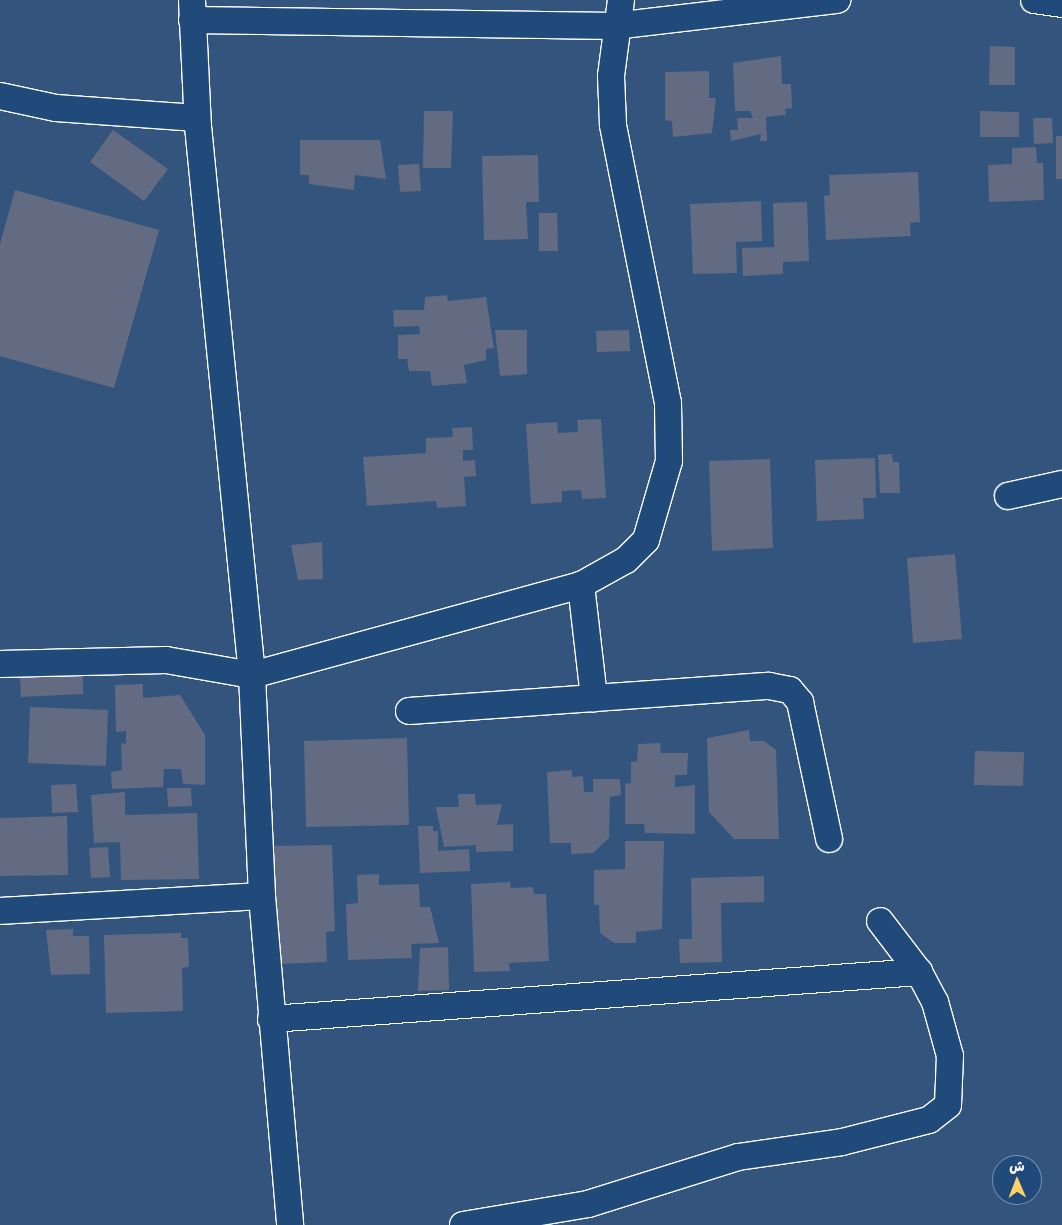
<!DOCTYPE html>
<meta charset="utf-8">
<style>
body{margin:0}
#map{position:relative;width:1062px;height:1225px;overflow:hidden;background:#33547d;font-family:"Shantell Sans","Playpen Sans Arabic",sans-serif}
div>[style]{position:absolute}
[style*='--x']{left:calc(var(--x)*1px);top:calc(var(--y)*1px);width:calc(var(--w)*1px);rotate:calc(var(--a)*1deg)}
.building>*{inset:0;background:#636b83}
.roads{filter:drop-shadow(1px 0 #fff) drop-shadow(-1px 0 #fff) drop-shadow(0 1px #fff) drop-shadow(0 -1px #fff)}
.street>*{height:26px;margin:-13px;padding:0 13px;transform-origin:13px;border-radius:13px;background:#1f4a7a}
span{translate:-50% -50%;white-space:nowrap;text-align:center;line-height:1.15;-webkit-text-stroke:5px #1f4a7a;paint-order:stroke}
.north{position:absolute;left:992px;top:1155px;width:50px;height:50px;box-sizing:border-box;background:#1f4a7a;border:1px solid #7992af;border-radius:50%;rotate:359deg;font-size:14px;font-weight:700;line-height:20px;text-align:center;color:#fff}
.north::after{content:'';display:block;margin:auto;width:18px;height:22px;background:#ffd166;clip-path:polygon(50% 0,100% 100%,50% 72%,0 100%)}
</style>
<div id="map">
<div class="building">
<i style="clip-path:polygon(990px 46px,1015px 47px,1015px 85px,989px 85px)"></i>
<i style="clip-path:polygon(781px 56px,782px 84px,791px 84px,792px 108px,785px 109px,786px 115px,766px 117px,767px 141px,760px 141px,761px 134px,731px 141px,730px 130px,738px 130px,737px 118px,753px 118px,750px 111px,735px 111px,733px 63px)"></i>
<i style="clip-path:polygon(709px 71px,709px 98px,716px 98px,712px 133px,673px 137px,672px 121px,665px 120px,665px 72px)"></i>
<i style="clip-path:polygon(424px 111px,453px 111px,451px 168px,423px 168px)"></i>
<i style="clip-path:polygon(980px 111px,1019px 112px,1019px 137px,980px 137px)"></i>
<i style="clip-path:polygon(1033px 118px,1052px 118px,1053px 143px,1034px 144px)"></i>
<i style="clip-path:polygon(113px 130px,168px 169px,144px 201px,90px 162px)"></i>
<i style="clip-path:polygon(1056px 136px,1062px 136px,1062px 179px,1056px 179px)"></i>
<i style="clip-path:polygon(300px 140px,380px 140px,386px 179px,355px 175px,354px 190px,309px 184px,309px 175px,300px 175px)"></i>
<i style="clip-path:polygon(1036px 147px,1037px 163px,1043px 163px,1044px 200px,989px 202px,988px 165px,1012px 164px,1012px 148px)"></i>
<i style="clip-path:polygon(538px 155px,539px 202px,526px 202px,528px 239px,484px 240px,482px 156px)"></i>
<i style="clip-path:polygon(419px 164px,421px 191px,400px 192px,398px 165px)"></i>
<i style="clip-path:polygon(918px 172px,920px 222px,910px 223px,911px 236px,826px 240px,824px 196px,830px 195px,829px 175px)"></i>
<i style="clip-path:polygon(15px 190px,159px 230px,114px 388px,0 356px,0 244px)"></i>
<i style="clip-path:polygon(761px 201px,762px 241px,736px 242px,737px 273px,693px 274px,690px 204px)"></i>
<i style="clip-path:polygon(807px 202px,809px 261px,783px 262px,783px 274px,743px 276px,742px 248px,774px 247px,773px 203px)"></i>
<i style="clip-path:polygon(539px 213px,557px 213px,558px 251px,539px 251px)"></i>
<i style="clip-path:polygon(447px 295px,448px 301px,486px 297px,494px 348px,486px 349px,486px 360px,464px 365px,467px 383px,432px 386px,430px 371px,409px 371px,407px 359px,398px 359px,398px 335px,420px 334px,419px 326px,394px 327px,393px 310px,424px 310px,425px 297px)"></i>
<i style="clip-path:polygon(495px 330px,527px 330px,527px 374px,500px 376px)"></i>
<i style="clip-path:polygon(629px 330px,630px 351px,597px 352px,596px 331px)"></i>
<i style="clip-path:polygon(601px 419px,606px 498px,582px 499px,581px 490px,562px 491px,562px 502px,531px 504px,526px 424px,557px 422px,558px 433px,578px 432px,577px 420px)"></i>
<i style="clip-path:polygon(472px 427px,473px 450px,463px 450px,463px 461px,475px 460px,476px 476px,464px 477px,466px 506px,437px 508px,436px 501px,367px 506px,363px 457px,426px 453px,426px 438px,453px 437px,452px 428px)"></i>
<i style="clip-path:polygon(892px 454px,893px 462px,899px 462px,900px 493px,880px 493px,878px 455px)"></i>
<i style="clip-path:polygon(875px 458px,876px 498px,863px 498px,864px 519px,817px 521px,815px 460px)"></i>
<i style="clip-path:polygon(770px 459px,773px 548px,712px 551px,709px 461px)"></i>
<i style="clip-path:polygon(322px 542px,323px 579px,298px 580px,291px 545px)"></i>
<i style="clip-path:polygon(955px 554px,962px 639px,913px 643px,907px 558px)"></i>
<i style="clip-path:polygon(83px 674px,83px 694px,21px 697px,20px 678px)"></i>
<i style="clip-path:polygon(143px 684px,143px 698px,180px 695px,205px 735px,205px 785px,183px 784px,181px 769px,164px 769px,163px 787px,112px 789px,111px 772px,122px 770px,121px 743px,126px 744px,126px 731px,116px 732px,115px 685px)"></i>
<i style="clip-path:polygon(30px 707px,108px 710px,106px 766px,28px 763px)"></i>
<i style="clip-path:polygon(749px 730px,750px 741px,764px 741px,776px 750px,779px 839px,734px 839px,709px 812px,707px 738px)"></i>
<i style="clip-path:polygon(407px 738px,409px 825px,306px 827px,304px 741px)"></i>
<i style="clip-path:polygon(660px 743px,661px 753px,688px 753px,687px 775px,675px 775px,675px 787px,695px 785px,695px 834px,645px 833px,644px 824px,625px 824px,625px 784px,631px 783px,631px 762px,637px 761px,638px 744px)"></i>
<i style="clip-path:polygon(975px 751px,1024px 752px,1023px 786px,974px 785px)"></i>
<i style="clip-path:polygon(572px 770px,572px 777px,583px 776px,584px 792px,593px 792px,593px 779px,620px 779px,621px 795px,610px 797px,609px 838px,593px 853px,571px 854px,571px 843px,550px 843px,547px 772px)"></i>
<i style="clip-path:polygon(76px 784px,78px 812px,52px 813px,51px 785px)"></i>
<i style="clip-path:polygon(167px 788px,191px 788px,192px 806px,168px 807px)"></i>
<i style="clip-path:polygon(125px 792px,125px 815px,197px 813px,199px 879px,121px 880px,120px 842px,94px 843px,91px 795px)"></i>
<i style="clip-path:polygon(458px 794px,475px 794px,476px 805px,502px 804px,497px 825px,513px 824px,513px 851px,476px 852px,476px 845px,444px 847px,436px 807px,459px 807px)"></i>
<i style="clip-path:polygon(67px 816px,68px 875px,0 876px,0 818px)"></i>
<i style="clip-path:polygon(418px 826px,433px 826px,433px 831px,438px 831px,438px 851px,469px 849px,470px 871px,420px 873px)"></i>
<i style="clip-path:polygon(625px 841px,664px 841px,662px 929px,636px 932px,636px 943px,614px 943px,600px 933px,599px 905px,594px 905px,594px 870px,625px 869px)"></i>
<i style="clip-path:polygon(332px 845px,335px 931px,326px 932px,327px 962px,278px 964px,274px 846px)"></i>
<i style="clip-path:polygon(108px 847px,110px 877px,91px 878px,89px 848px)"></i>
<i style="clip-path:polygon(379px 874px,379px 885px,419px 884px,420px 907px,430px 907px,439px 943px,411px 944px,412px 958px,348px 960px,346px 904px,358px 903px,357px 875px)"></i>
<i style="clip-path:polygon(764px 876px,764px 902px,721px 903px,722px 962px,680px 963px,679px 939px,692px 939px,691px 878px)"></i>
<i style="clip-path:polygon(510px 882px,511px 888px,533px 887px,534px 894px,546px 894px,549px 961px,509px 963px,510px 971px,474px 972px,471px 884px)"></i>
<i style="clip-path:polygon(73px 929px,73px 936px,89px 936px,90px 974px,51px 975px,46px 930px)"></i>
<i style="clip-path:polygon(181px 933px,181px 938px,188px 938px,189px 967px,182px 968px,183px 1011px,106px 1013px,104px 935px)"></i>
<i style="clip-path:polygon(448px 947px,449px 990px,418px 991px,420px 948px)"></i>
</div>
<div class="roads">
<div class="street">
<i style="--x:192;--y:0;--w:126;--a:87.3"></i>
<i style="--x:198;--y:126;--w:552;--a:84.38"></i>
<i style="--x:252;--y:675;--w:221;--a:87.4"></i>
<i style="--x:262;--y:896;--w:330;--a:85.1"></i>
<i style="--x:1034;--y:0;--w:28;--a:8"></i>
<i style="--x:192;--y:20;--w:422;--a:0.8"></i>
<i style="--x:614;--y:26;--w:225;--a:-6.7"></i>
<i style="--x:0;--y:96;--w:57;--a:12.1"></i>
<i style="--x:56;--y:108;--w:141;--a:4.1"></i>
<i style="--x:1008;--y:496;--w:55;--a:-12.5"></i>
<i style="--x:581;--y:585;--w:114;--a:83.4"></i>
<i style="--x:0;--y:664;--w:166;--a:-1.4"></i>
<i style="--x:166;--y:660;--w:87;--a:9.9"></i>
<i style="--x:252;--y:675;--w:341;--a:-15.3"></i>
<i style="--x:581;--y:585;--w:51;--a:-29.1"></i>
<i style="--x:626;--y:560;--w:28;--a:-45"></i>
<i style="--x:646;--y:540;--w:82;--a:-73.8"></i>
<i style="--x:669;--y:461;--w:58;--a:-91"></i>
<i style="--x:668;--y:403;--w:284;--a:-101.2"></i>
<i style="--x:613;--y:124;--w:48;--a:-92.4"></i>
<i style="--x:611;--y:76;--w:77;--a:-82.5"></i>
<i style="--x:409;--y:711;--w:361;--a:-4"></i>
<i style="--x:769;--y:686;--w:21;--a:11"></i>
<i style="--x:790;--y:690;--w:16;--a:50"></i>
<i style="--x:800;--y:702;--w:140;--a:78"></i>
<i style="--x:0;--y:911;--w:262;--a:-3.3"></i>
<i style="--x:271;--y:1019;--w:650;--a:-4.15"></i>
<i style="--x:463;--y:1225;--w:127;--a:-9.5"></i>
<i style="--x:588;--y:1204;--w:157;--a:-17.4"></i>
<i style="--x:738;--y:1157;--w:105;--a:-8.2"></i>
<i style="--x:842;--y:1142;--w:90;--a:-14.2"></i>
<i style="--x:929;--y:1120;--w:24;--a:-38"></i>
<i style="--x:948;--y:1105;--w:49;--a:-87.7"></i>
<i style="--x:950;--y:1056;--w:56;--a:-105.5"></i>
<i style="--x:935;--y:1002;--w:34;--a:-118"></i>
<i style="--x:919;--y:972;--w:64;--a:-127.4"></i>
</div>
</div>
<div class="north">ش</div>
</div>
